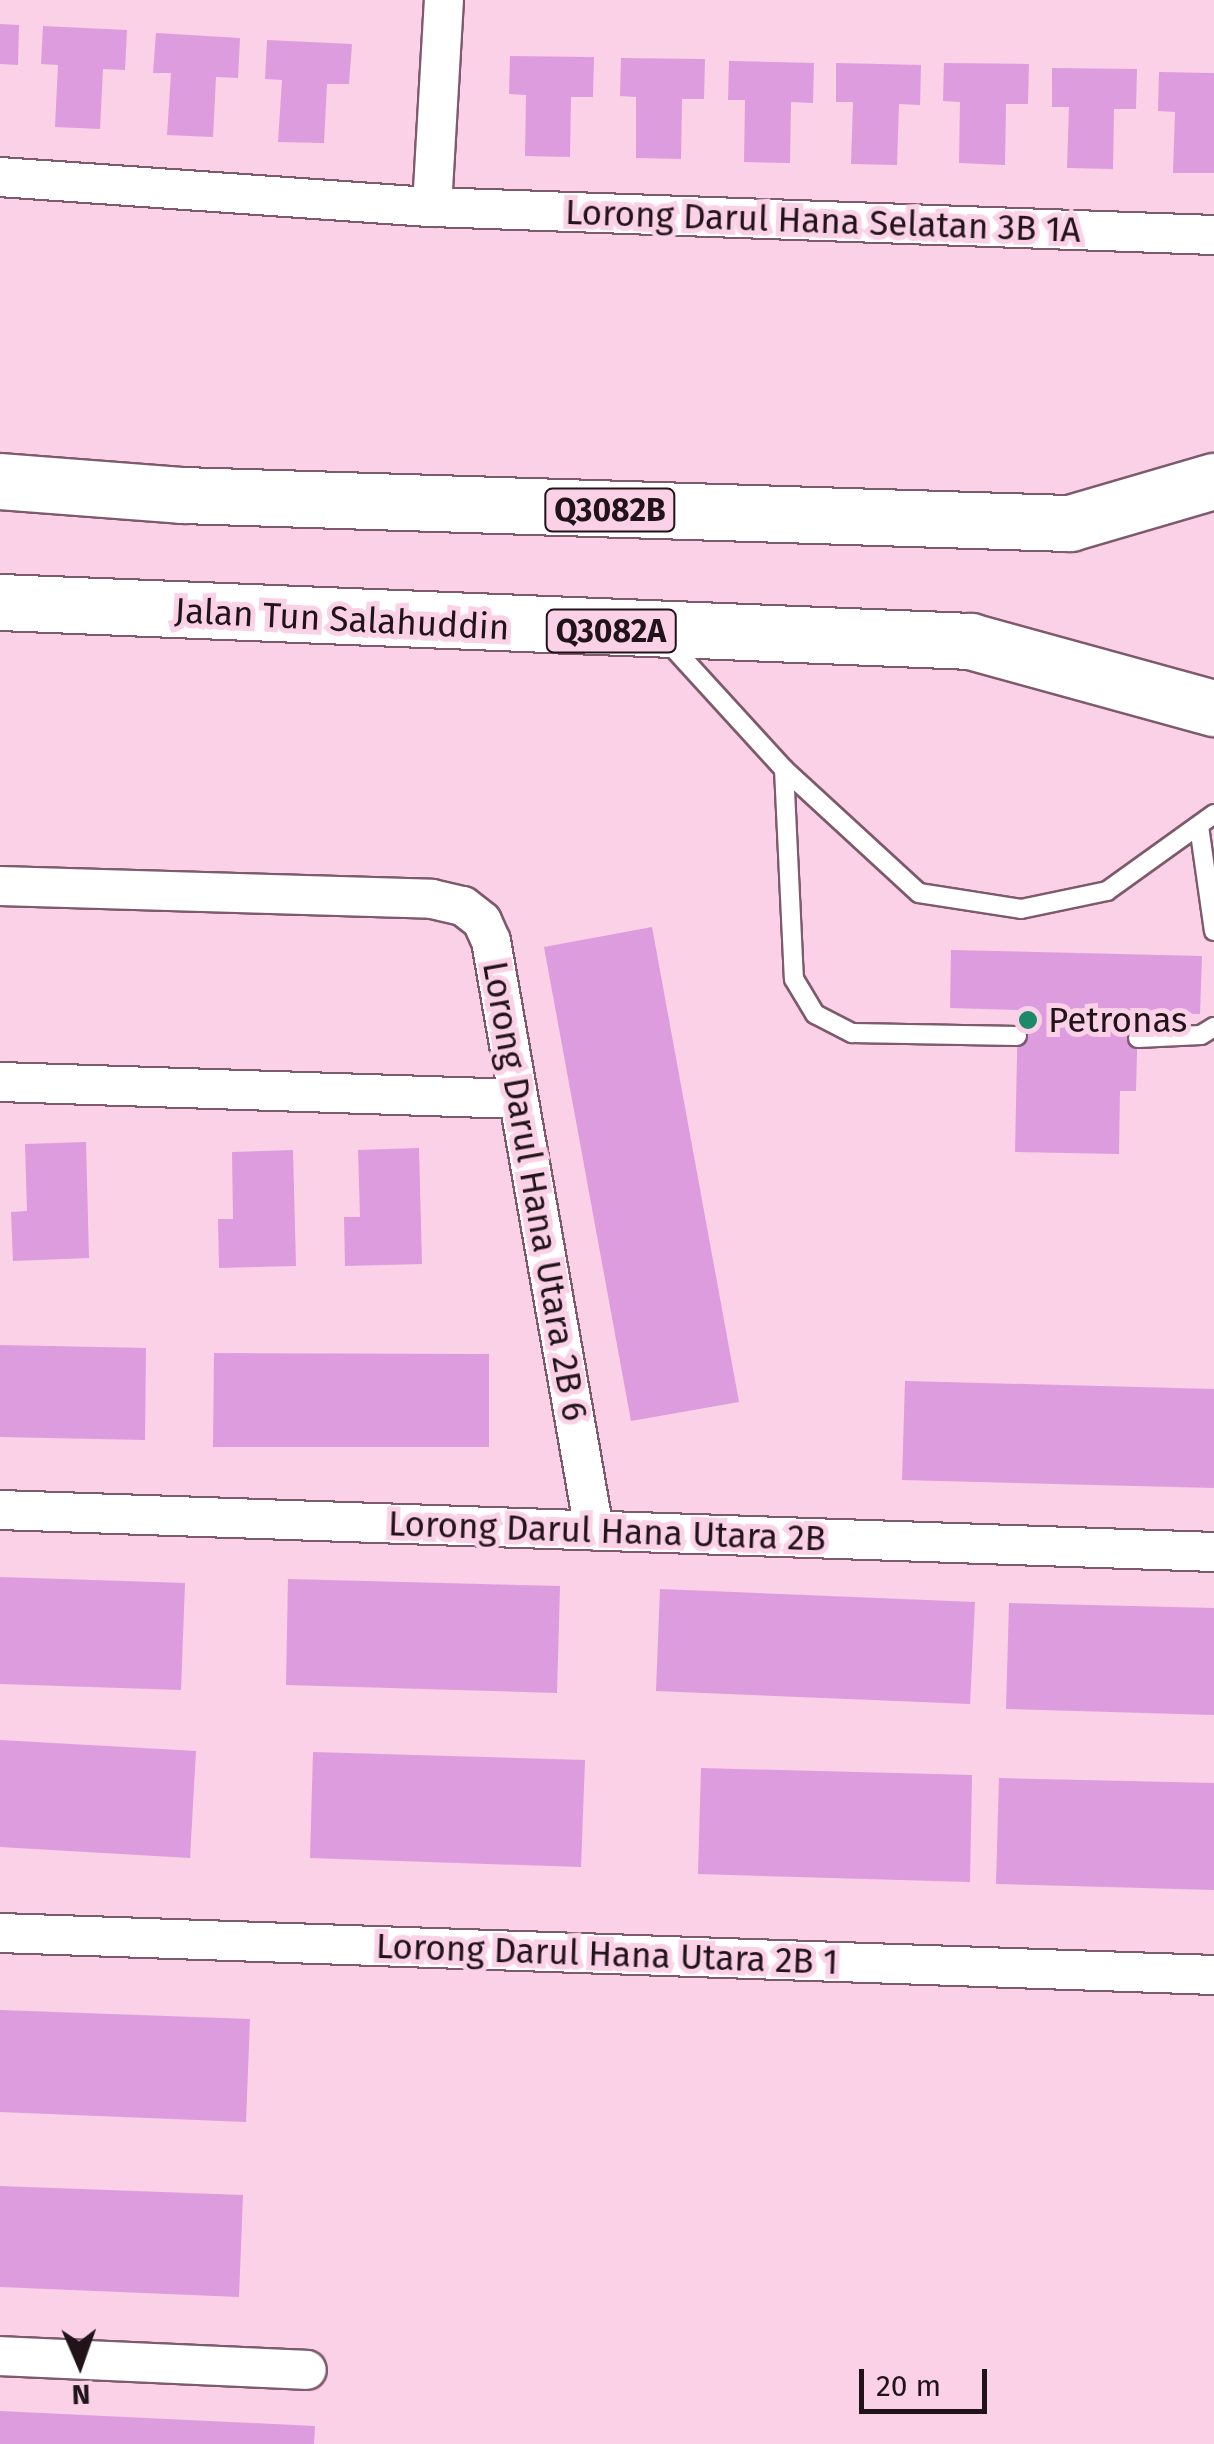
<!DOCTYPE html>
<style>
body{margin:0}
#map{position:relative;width:1214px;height:2444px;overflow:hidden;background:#fad1e6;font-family:"Fira Sans",sans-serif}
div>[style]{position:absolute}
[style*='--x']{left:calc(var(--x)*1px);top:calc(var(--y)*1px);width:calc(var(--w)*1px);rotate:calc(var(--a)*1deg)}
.building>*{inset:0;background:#dd9cdd}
.roads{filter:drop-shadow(2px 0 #7d5a6c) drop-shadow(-2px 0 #7d5a6c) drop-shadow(0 2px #7d5a6c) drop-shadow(0 -2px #7d5a6c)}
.service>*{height:18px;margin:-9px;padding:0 9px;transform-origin:9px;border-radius:9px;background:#fff}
.minor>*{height:38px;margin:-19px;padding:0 19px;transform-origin:19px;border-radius:19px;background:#fff}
.trunk>*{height:55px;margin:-27.5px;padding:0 27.5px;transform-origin:27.5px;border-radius:27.5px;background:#fff}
.dots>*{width:28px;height:28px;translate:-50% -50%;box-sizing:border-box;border:5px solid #fad1e6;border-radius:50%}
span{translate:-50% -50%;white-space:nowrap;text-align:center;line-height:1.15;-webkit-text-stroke:10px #fad1e6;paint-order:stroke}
.shield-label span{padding:2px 8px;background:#fad1e6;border:2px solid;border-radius:8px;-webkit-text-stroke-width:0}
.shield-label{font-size:32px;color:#21131a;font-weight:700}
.street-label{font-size:35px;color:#21131a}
.poi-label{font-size:35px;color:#21131a}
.left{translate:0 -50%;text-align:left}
.north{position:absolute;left:30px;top:2314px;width:100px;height:100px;-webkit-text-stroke:8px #fad1e6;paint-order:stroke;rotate:178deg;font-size:28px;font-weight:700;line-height:40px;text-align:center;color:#21131a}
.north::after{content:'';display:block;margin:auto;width:35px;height:45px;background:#21131a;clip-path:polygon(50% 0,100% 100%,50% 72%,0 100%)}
.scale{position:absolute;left:859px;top:2369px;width:128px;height:45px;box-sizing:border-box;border:5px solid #21131a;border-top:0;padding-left:12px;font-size:30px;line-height:35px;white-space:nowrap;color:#21131a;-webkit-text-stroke:8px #fad1e6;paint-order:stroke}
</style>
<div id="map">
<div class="building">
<i style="clip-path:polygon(0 24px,19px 25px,18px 65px,0 64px)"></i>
<i style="clip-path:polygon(43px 26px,127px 30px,125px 70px,103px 69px,100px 129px,55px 127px,58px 65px,41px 64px)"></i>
<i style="clip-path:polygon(156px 33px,240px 38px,238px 78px,216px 77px,213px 137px,167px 135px,171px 73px,153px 73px)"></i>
<i style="clip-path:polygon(267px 40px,352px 44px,349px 84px,327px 84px,324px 143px,278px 142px,282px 80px,265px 79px)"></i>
<i style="clip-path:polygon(510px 56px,594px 57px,593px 97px,571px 97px,570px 157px,525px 156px,526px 95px,509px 94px)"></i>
<i style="clip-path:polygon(621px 58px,705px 59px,704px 99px,682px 99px,681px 159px,636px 158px,636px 97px,620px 96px)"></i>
<i style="clip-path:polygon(729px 61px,814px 63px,813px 103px,791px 102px,790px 163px,744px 162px,745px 100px,728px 100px)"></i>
<i style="clip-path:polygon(836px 63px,921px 65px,920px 105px,899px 104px,897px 165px,851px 164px,853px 102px,836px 102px)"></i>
<i style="clip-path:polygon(944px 63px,1029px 64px,1028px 104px,1006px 104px,1005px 165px,959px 163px,960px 102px,943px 101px)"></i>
<i style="clip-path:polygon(1052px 68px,1137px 69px,1136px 109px,1114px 109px,1113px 169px,1067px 168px,1069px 107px,1052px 107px)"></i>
<i style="clip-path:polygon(1159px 72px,1214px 73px,1214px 173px,1173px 173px,1175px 112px,1158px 111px)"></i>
<i style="clip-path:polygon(652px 927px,739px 1402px,631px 1421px,544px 947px)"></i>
<i style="clip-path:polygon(951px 950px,1202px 956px,1200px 1014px,1138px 1013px,1136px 1091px,1120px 1091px,1119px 1154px,1015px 1152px,1018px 1010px,950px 1008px)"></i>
<i style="clip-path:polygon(86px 1142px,89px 1258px,13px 1261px,11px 1212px,27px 1211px,25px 1144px)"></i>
<i style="clip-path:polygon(419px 1148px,422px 1264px,345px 1266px,344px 1217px,360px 1217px,358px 1150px)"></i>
<i style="clip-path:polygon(293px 1150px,296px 1266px,219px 1268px,218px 1219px,233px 1219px,232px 1152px)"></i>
<i style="clip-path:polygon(0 1345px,146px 1348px,145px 1440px,0 1437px)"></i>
<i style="clip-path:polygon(214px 1353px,489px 1354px,489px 1447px,213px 1447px)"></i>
<i style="clip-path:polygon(905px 1381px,1214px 1389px,1214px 1488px,902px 1480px)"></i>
<i style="clip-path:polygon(0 1577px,185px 1583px,181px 1690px,0 1684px)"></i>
<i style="clip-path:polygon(288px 1579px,560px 1586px,557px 1693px,286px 1685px)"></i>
<i style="clip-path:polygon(660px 1589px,975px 1602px,970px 1704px,656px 1691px)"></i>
<i style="clip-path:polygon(1009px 1603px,1214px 1608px,1214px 1715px,1006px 1709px)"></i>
<i style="clip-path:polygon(0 1740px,196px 1751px,190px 1858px,0 1847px)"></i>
<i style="clip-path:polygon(313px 1752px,585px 1760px,581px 1867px,310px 1858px)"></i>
<i style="clip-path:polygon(701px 1768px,972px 1775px,970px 1882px,698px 1874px)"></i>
<i style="clip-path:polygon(999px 1778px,1214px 1783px,1214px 1890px,996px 1884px)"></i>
<i style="clip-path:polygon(0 2010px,250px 2019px,246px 2122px,0 2112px)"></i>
<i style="clip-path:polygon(0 2186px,243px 2195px,239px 2297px,0 2287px)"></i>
<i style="clip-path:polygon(0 2411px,315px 2426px,314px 2444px,0 2444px)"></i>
</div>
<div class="roads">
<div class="service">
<i style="--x:667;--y:641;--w:173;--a:47.6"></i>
<i style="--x:784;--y:769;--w:183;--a:42.6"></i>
<i style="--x:919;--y:893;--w:103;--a:8.9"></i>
<i style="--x:1021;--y:909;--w:88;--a:-11.8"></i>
<i style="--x:1107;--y:891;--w:132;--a:-35.7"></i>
<i style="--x:784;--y:769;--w:210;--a:87.3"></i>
<i style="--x:794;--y:979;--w:41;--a:59"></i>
<i style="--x:815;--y:1014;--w:42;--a:27.2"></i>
<i style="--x:852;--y:1033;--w:165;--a:1"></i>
<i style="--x:1199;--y:826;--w:106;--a:81.9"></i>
<i style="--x:1138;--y:1038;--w:63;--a:-2.7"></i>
<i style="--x:1201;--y:1035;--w:15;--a:-32"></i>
</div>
<div class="minor">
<i style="--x:0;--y:177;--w:433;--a:4"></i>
<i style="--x:432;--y:207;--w:783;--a:2.05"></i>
<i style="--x:432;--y:207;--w:207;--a:-86.7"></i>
<i style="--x:0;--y:886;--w:432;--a:1.7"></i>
<i style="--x:432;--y:899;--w:32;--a:13"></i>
<i style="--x:463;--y:906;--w:24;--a:38"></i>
<i style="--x:482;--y:921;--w:22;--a:66"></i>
<i style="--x:491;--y:941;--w:598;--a:80.08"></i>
<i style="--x:0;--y:1082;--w:518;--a:1.88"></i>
<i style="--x:0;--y:1510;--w:1215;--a:1.98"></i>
<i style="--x:0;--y:1933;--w:1215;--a:1.98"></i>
<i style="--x:0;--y:2356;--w:307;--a:2.6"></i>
</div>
<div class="trunk">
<i style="--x:0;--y:481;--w:183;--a:4.4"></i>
<i style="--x:182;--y:495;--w:888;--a:1.81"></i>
<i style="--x:1070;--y:523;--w:150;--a:-16.3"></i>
<i style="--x:0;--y:602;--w:971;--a:2.3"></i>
<i style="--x:970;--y:641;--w:253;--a:15.4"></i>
</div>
</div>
<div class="dots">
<i style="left:1028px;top:1020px;background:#1c8968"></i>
</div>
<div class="shield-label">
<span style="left:610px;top:510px">Q3082B</span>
<span style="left:611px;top:631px">Q3082A</span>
</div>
<div class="street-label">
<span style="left:823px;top:221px;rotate:2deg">Lorong Darul Hana Selatan 3B 1A</span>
<span style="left:342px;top:619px;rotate:3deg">Jalan Tun Salahuddin</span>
<span style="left:535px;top:1191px;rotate:80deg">Lorong Darul Hana Utara 2B 6</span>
<span style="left:607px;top:1531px;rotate:2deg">Lorong Darul Hana Utara 2B</span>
<span style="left:607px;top:1954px;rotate:2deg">Lorong Darul Hana Utara 2B 1</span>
</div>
<div class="poi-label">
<span class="left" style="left:1048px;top:1020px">Petronas</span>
</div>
<div class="north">N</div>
<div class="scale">20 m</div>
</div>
